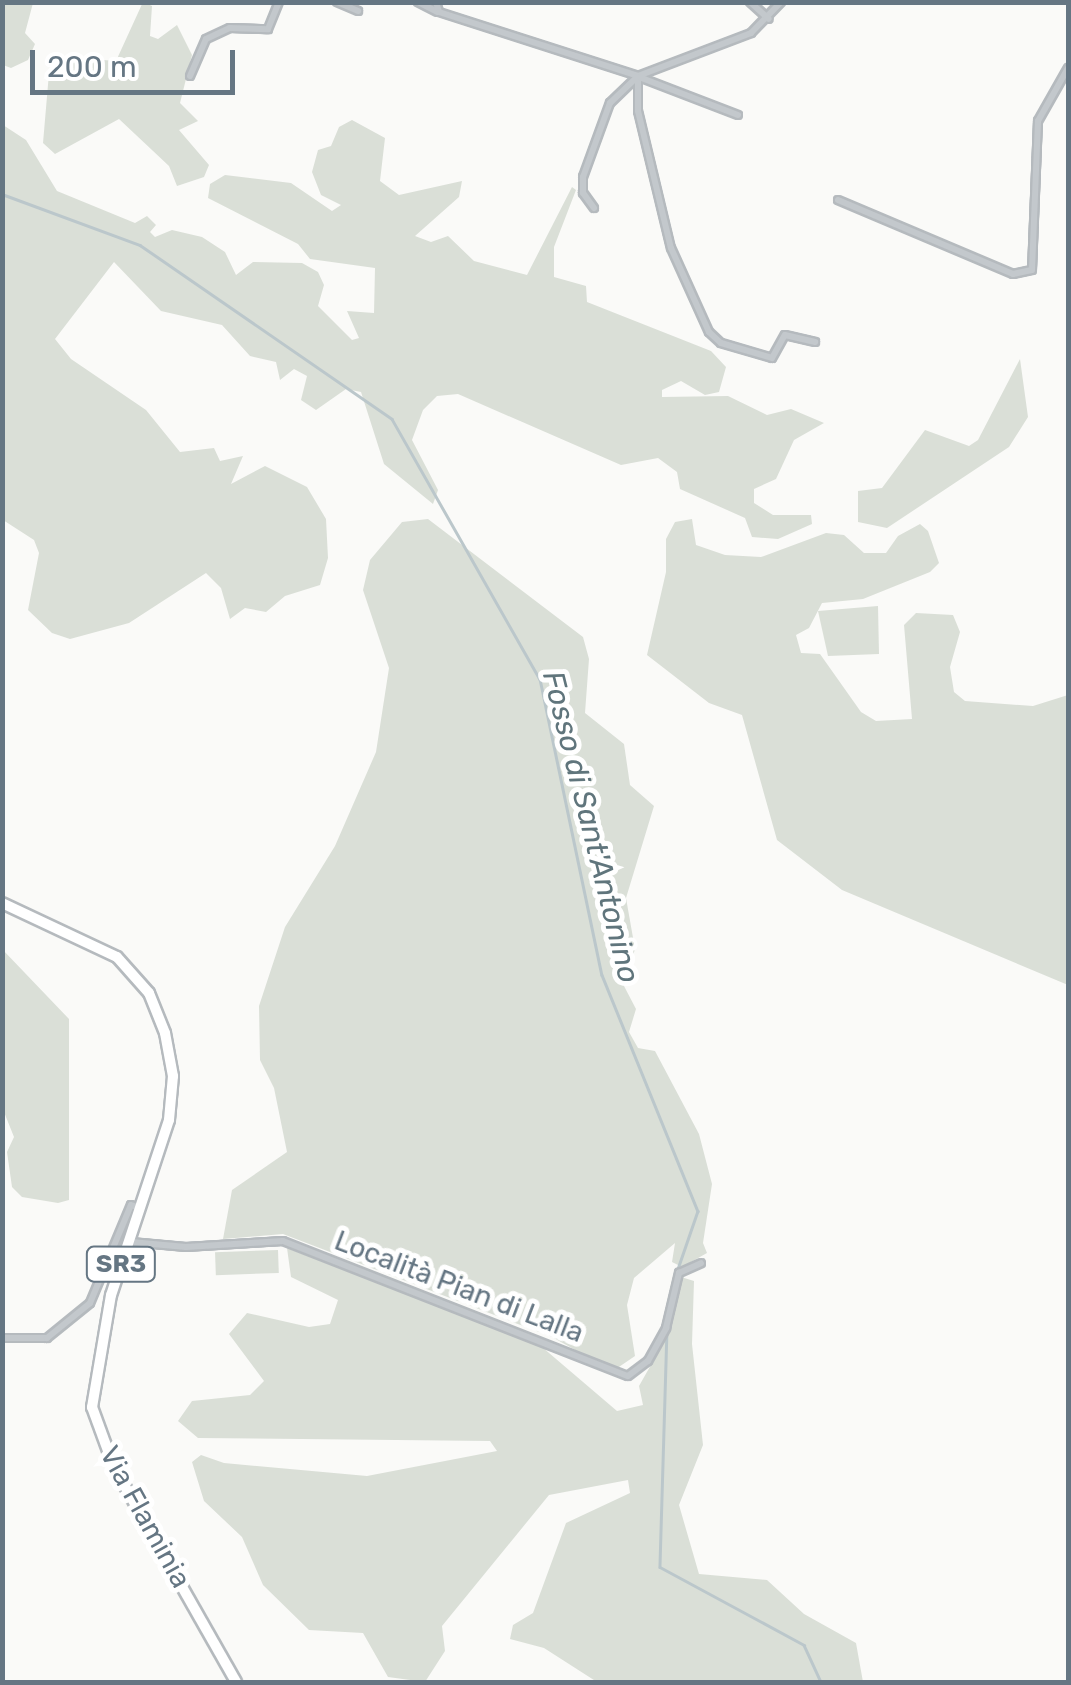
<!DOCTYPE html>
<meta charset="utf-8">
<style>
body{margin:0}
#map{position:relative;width:1071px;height:1685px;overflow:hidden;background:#fafaf8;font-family:Rubik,sans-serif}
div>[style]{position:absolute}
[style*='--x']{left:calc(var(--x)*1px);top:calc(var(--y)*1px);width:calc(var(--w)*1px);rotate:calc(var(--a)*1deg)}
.green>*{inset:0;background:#dadfd7;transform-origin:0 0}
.stream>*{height:2.5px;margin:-1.25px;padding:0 1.25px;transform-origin:1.25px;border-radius:1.25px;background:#bbc7cb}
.roads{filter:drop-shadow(2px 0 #b5babe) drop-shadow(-2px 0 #b5babe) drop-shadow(0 2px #b5babe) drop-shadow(0 -2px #b5babe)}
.minor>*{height:6px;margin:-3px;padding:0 3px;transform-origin:3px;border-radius:3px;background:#c3c8cc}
.primary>*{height:10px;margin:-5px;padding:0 5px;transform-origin:5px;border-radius:5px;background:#fff}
span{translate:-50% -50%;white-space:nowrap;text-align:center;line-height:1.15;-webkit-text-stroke:10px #fff;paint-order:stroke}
.shield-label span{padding:2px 8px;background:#fff;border:2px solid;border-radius:8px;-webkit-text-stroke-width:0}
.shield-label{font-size:25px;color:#657683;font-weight:700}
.street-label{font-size:28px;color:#657683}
.water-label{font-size:30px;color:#60757c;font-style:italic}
.frame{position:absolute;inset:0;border:5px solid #657683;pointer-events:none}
.scale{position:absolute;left:30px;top:50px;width:205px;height:45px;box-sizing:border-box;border:5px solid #657683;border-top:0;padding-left:12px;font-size:30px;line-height:35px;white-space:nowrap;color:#657683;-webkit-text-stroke:8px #fff;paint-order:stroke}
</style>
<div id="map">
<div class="green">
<i style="clip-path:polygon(3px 2px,33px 3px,25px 33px,35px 44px,28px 60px,11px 68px,3px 65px)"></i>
<i style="clip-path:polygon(143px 2px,152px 6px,150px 36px,158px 39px,177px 25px,192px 55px,180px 103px,198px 121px,179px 130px,209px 165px,204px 177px,177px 186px,169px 166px,119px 119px,55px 154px,43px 143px,49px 73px,65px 57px,116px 61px)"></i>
<i style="clip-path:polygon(352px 120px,385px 138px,380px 181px,399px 195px,462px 181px,459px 197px,415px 236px,431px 242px,448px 236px,474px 261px,527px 275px,572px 187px,576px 190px,554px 247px,554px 277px,586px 286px,587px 302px,711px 351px,726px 367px,719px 392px,705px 395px,681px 381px,662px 390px,662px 397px,728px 396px,767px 415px,791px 409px,824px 423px,794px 440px,776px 479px,754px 489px,754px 503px,773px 515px,811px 515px,812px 524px,778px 539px,752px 537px,745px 518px,680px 489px,677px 472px,658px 458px,621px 465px,458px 394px,437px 396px,423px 410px,412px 440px,438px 490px,433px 504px,384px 464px,361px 392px,346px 389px,316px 410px,301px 400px,307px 376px,294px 369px,280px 380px,276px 362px,250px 356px,222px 325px,161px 311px,114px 262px,55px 339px,71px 359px,146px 410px,180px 452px,214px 448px,220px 461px,243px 456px,231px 484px,265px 466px,307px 487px,326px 519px,328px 558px,320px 585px,285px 596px,266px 612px,245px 608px,230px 619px,221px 588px,206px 573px,129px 623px,70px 639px,52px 633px,28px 610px,39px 553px,34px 540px,3px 520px,3px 125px,26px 140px,57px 191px,135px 223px,147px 216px,156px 225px,150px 232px,155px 237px,172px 230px,202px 237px,225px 252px,236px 275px,253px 262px,302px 263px,318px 272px,324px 285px,318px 306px,352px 340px,359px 338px,347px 311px,374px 313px,375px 268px,310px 259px,298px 244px,208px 198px,210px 184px,225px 175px,291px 183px,332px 211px,341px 205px,321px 195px,312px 172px,318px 150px,331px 146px,339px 127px)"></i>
<i style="clip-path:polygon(1020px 359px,1028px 417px,1009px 447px,887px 528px,858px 522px,858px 491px,882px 488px,925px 430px,969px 446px,978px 440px)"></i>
<i style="clip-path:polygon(428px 519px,583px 637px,589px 659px,585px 713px,624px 744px,630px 785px,654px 806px,626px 898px,635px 949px,624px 986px,636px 1009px,629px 1032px,638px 1048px,655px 1051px,699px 1134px,712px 1184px,703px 1243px,707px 1253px,682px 1267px,672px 1262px,675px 1243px,634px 1278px,627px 1305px,635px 1356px,613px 1371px,552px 1337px,283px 1234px,223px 1239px,232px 1190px,287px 1152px,274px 1088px,260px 1060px,259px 1006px,285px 927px,335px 846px,376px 752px,389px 668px,363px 590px,370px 560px,402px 522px)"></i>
<i style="clip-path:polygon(692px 519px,696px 545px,725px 555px,761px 557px,826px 533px,844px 535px,864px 553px,886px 553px,898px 536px,920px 524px,928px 531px,939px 563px,930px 572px,863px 599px,822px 603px,809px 628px,796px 635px,801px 653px,820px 654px,861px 712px,876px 721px,912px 719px,904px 625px,916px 613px,953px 615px,960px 632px,950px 667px,954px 692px,965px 701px,1033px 706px,1068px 695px,1068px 985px,842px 890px,777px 840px,742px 715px,709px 703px,647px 655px,666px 572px,666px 539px,675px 522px)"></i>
<i style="clip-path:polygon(878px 606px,879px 654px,828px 656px,818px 611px)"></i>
<i style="clip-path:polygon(2px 949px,69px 1019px,69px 1200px,58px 1203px,22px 1197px,12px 1187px,7px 1152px,14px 1137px,2px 1107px)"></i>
<i style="clip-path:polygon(287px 1248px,542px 1347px,617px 1411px,643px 1405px,639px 1386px,668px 1335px,673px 1289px,681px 1277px,694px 1281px,692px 1344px,703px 1445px,679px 1505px,699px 1574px,767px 1580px,804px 1614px,856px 1643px,863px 1682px,597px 1682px,544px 1648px,510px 1639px,513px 1625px,533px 1613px,566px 1523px,630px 1493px,628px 1480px,549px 1495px,442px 1626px,445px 1651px,425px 1682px,388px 1677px,363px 1633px,309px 1630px,263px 1585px,242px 1537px,204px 1501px,192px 1462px,201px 1455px,224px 1463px,367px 1476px,497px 1451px,490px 1441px,198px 1438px,178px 1421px,192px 1401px,250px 1395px,264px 1381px,229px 1334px,247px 1313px,309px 1327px,330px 1324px,338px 1300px,291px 1277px)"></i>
<i style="left:278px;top:1250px;width:23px;height:63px;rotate:88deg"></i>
</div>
<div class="stream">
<i style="--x:2;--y:194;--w:147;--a:20.3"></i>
<i style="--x:140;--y:245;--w:306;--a:34.6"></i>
<i style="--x:392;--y:419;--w:299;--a:60.4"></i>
<i style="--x:540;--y:679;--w:302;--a:78.2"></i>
<i style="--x:602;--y:975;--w:255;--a:67.9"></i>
<i style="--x:698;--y:1211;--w:65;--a:109"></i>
<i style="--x:668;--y:1306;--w:27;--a:-77"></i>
<i style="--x:667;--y:1329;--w:238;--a:91.7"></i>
<i style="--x:660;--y:1567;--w:164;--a:28.4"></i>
<i style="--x:804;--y:1645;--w:41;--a:65.3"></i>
</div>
<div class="roads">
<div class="minor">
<i style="--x:337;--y:2;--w:23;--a:23"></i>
<i style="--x:418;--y:2;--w:22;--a:27"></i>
<i style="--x:436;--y:2;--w:10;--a:73"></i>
<i style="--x:439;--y:12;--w:209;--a:17.8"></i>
<i style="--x:638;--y:76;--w:121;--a:-20.8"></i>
<i style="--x:751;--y:33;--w:43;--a:-45.9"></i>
<i style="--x:750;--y:2;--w:25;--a:42"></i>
<i style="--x:190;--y:76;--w:40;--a:-66.6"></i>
<i style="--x:206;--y:39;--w:26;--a:-25"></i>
<i style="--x:230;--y:28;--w:38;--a:2"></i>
<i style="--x:268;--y:29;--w:29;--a:-68"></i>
<i style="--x:638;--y:76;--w:35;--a:90"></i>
<i style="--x:638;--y:111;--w:141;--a:76.5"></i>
<i style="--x:671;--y:248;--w:92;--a:65.7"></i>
<i style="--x:709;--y:332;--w:16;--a:43"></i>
<i style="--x:721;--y:343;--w:53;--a:16.4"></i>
<i style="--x:772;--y:358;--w:26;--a:-61"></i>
<i style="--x:785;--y:335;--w:31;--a:13"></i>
<i style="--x:639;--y:77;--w:106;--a:21"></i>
<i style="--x:838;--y:200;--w:190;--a:22.9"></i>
<i style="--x:1013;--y:274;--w:19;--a:-12"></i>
<i style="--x:1032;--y:270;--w:149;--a:-87.7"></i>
<i style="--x:1038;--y:121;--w:61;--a:-60.5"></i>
<i style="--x:594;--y:208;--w:19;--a:-126"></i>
<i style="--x:583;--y:193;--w:16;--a:-90"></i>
<i style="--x:583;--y:177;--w:79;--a:-70"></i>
<i style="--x:610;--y:103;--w:37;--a:-44"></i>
<i style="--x:131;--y:1242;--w:55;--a:5.2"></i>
<i style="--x:186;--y:1247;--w:97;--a:-3.5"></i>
<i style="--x:283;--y:1241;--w:370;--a:21.4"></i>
<i style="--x:628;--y:1376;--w:25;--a:-37"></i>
<i style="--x:648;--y:1361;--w:38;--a:-61"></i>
<i style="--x:666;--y:1328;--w:57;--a:-76.7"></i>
<i style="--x:679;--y:1273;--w:24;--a:-24"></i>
<i style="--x:2;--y:1338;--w:45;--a:0"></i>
<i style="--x:47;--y:1338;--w:55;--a:-39.1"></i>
<i style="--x:90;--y:1303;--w:106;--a:-67.3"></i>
<i style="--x:131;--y:1205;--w:9;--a:18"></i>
</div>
<div class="primary">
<i style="--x:2;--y:903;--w:127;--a:25.2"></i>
<i style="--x:117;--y:957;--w:48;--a:48.4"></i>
<i style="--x:149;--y:993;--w:43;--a:68.2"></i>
<i style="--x:165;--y:1033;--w:44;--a:79.5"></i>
<i style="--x:173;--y:1076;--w:44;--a:95.2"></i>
<i style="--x:169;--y:1120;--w:184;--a:108.3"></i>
<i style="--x:111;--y:1295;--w:114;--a:99.6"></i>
<i style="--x:92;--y:1407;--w:64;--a:69.9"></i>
<i style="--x:114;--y:1467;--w:247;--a:60.4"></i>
</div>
</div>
<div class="shield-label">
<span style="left:121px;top:1264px">SR3</span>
</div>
<div class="street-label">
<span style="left:459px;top:1287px;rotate:21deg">Località Pian di Lalla</span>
<span style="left:145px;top:1517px;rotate:61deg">Via Flaminia</span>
</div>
<div class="water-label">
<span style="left:591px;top:827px;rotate:76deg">Fosso di Sant'Antonino</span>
</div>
<div class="frame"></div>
<div class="scale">200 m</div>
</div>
